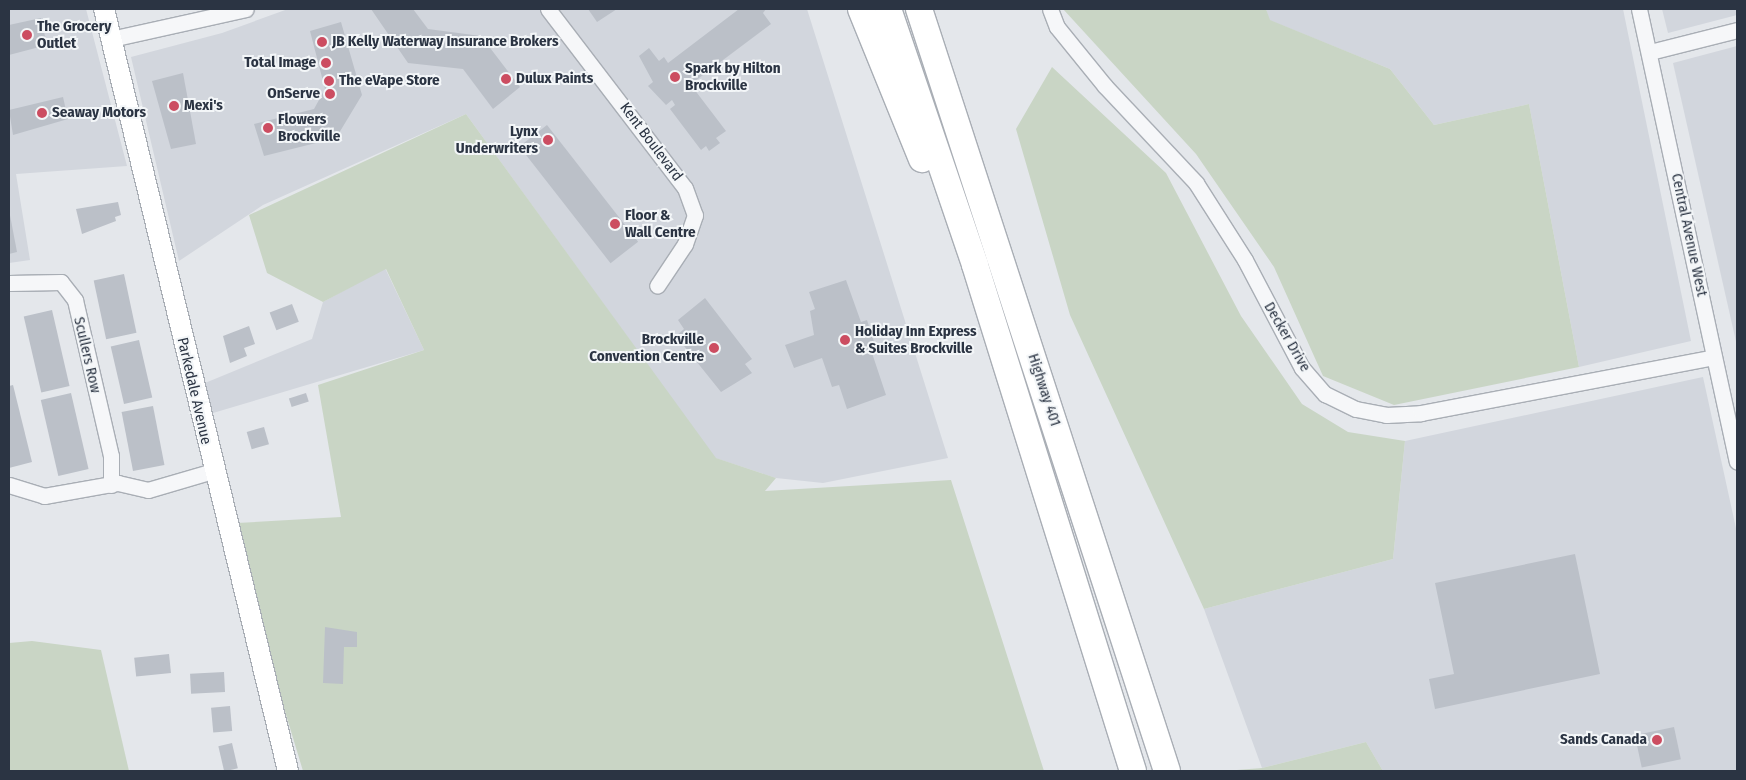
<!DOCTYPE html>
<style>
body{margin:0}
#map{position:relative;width:1746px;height:780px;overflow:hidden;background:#e4e7eb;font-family:"Fira Sans Condensed",sans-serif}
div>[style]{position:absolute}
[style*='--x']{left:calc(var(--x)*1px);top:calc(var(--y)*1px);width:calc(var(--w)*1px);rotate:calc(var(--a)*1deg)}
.built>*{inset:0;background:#d2d6dd}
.green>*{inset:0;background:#c9d5c5}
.building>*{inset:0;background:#bbc0c8;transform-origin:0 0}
.roads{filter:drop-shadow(1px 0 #a9aeb5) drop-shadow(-1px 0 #a9aeb5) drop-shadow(0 1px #a9aeb5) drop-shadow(0 -1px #a9aeb5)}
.street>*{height:15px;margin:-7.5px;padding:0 7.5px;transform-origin:7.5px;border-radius:7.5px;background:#f6f7f9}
.secondary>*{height:20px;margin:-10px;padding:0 10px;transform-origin:10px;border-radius:10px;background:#fff}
.highway>*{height:26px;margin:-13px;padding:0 13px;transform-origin:13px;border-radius:13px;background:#fff}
.dots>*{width:14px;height:14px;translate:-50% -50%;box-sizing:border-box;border:2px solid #f3f6f8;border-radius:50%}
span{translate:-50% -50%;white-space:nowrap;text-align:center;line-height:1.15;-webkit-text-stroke:4px #f3f6f8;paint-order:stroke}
.poi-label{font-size:15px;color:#2b3443;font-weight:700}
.left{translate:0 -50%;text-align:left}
.right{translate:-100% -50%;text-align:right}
.street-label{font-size:15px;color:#2b3443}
.frame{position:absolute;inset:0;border:10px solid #2b3443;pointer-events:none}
</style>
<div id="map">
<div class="built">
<i style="clip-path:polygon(9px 9px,86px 9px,127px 166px,16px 174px,30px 260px,9px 263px)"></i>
<i style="clip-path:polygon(288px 9px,807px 9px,948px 458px,823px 483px,776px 478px,715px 458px,466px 114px,263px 205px,179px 261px,131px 57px,222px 33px)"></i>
<i style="clip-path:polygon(1266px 9px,1623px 9px,1691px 341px,1579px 367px,1529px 104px,1434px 125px,1390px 69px,1269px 20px)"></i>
<i style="clip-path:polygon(1662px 9px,1737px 9px,1737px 15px,1668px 33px)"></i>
<i style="clip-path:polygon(1737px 46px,1737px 346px,1673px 63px)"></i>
<i style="clip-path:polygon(385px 268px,424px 350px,213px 413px,205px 383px,312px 339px,323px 302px)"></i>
<i style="clip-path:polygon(1703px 377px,1737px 533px,1737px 771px,1383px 771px,1366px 742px,1262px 768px,1204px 609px,1393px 559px,1405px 441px)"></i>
</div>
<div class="green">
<i style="clip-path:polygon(1063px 9px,1266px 9px,1270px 20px,1390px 69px,1434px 125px,1529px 104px,1579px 367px,1394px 405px,1323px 376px,1274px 267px,1196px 154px)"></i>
<i style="clip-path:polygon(1052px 67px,1166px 173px,1241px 316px,1302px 404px,1348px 432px,1405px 441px,1393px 559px,1204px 609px,1070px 315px,1016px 129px)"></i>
<i style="clip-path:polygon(466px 114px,716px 458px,776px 478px,765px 491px,951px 480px,1044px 771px,303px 771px,249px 592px,237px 523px,341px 517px,318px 385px,424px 350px,386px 269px,323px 302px,267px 273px,249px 215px)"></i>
<i style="clip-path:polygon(32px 641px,101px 650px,129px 771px,9px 771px,9px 643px)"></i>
<i style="clip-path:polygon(1366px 742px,1383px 771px,1224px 771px,1262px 768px)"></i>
</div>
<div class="building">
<i style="clip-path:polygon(371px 9px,413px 9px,428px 29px,481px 36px,520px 87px,493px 109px,463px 69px,408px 63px)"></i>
<i style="clip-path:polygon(588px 9px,617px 9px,597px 22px)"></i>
<i style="clip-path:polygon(739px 9px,766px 9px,763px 13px,771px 24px,687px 87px,691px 92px,694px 89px,726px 131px,716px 138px,720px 143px,709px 151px,706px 146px,701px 150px,670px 109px,675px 105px,672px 100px,666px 105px,648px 86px,653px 82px,639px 56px,649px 48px,659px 61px,664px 57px,668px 63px)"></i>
<i style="clip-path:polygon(41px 18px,47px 45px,9px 55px,9px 25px)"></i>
<i style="clip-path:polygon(341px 22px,362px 95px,336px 138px,264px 156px,254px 124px,314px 109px,325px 89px,310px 31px)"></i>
<i style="clip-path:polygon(183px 73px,196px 144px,171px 149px,152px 81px)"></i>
<i style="clip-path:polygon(63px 97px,68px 119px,13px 135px,9px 110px)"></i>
<i style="left:547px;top:125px;width:148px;height:35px;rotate:52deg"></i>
<i style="clip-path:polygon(118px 202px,121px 215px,115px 217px,116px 221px,82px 234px,76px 209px)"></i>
<i style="clip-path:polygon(9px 210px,17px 252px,9px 254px)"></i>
<i style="left:124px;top:274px;width:60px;height:31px;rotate:78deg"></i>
<i style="clip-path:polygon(846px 280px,861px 322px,867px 320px,875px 345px,870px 347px,886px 395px,847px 409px,839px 385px,832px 387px,822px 358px,794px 368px,785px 345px,814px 335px,810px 311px,815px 309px,809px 292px)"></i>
<i style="clip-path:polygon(705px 298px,752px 359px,745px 364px,752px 373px,721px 392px,676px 336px,684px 329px,678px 320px)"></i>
<i style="left:292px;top:304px;width:19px;height:24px;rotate:69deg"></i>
<i style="left:52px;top:310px;width:78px;height:29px;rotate:77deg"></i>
<i style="clip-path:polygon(249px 326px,255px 344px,244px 348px,247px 356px,230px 363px,223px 336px)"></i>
<i style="left:139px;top:340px;width:59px;height:29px;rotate:77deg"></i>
<i style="clip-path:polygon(13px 385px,32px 462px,9px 468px,9px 386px)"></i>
<i style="left:71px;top:393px;width:78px;height:31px;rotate:77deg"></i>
<i style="left:306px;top:393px;width:9px;height:18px;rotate:72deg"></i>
<i style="left:153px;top:406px;width:60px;height:32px;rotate:79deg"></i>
<i style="left:264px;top:427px;width:18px;height:18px;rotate:74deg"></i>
<i style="clip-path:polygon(1575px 554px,1600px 674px,1435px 709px,1429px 679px,1454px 674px,1435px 583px)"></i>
<i style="clip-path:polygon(325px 627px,357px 632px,357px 647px,344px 647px,343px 684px,323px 683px)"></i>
<i style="left:169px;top:654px;width:19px;height:35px;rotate:84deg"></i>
<i style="left:224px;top:672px;width:20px;height:34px;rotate:87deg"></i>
<i style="left:230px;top:706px;width:25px;height:19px;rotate:85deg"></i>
<i style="left:1674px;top:727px;width:33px;height:40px;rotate:78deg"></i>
<i style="left:232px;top:743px;width:26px;height:14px;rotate:77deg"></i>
</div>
<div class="roads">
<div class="street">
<i style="--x:548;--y:9;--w:225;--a:52.6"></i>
<i style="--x:685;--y:188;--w:29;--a:70"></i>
<i style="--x:695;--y:215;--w:31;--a:109"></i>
<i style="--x:685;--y:244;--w:50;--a:123.7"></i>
<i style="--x:1050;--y:9;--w:19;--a:69"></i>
<i style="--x:1057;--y:27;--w:76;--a:50.9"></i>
<i style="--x:1105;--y:86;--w:133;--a:46.8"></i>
<i style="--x:1196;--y:183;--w:91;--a:57.5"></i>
<i style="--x:1245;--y:260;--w:122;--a:62.2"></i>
<i style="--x:1302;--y:368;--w:35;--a:49"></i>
<i style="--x:1325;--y:394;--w:34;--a:26"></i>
<i style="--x:1356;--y:409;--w:31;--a:11"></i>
<i style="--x:1386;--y:415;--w:35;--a:-3"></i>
<i style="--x:1421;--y:413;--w:298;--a:-10.8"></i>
<i style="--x:1639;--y:9;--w:463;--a:77.8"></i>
<i style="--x:111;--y:39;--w:138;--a:-12.5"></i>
<i style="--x:1650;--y:52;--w:90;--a:-14.2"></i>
<i style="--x:9;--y:283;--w:52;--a:-1.1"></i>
<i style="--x:61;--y:282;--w:23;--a:52"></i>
<i style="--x:75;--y:300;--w:160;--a:77"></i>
<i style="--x:111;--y:456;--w:29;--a:90"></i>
<i style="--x:9;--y:485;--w:37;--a:17"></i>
<i style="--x:44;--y:496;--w:75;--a:-10"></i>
<i style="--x:118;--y:483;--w:31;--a:13"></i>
<i style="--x:148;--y:490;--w:68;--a:-16.3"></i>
</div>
<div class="secondary">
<i style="--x:104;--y:9;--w:784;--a:76.42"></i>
</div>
<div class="highway">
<i style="--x:861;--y:9;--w:162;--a:67.9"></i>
<i style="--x:888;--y:9;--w:270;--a:71.2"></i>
<i style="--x:975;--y:265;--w:530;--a:72.66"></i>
<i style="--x:919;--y:9;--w:801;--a:71.97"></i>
</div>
</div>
<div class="dots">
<i style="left:27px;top:35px;background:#cc4d61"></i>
<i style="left:322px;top:42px;background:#cc4d61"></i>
<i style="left:326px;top:63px;background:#cc4d61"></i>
<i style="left:675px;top:77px;background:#cc4d61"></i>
<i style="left:506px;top:79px;background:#cc4d61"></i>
<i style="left:329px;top:81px;background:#cc4d61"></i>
<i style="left:330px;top:94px;background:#cc4d61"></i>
<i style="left:174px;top:106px;background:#cc4d61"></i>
<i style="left:42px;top:113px;background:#cc4d61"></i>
<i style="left:268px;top:128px;background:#cc4d61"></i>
<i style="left:548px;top:140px;background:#cc4d61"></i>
<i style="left:615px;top:224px;background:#cc4d61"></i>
<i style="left:845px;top:340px;background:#cc4d61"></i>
<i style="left:714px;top:348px;background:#cc4d61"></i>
<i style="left:1657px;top:740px;background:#cc4d61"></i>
</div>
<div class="poi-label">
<span class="left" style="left:37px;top:35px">The Grocery<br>Outlet</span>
<span class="left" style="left:332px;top:42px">JB Kelly Waterway Insurance Brokers</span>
<span class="right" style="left:316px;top:63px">Total Image</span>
<span class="left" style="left:685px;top:77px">Spark by Hilton<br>Brockville</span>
<span class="left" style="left:516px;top:79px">Dulux Paints</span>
<span class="left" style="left:339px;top:81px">The eVape Store</span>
<span class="right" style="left:320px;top:94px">OnServe</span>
<span class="left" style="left:184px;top:106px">Mexi's</span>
<span class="left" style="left:52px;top:113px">Seaway Motors</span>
<span class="left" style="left:278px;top:128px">Flowers<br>Brockville</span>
<span class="right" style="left:538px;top:140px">Lynx<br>Underwriters</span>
<span class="left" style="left:625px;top:224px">Floor &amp;<br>Wall Centre</span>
<span class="left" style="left:855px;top:340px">Holiday Inn Express<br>&amp; Suites Brockville</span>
<span class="right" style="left:704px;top:348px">Brockville<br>Convention Centre</span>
<span class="right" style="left:1647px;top:740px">Sands Canada</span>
</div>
<div class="street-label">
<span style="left:651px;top:142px;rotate:53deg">Kent Boulevard</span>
<span style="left:1689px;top:235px;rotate:78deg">Central Avenue West</span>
<span style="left:1287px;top:337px;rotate:60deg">Decker Drive</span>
<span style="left:87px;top:355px;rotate:77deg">Scullers Row</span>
<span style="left:1044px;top:390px;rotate:72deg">Highway 401</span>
<span style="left:194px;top:391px;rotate:77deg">Parkedale Avenue</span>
</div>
<div class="frame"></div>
</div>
